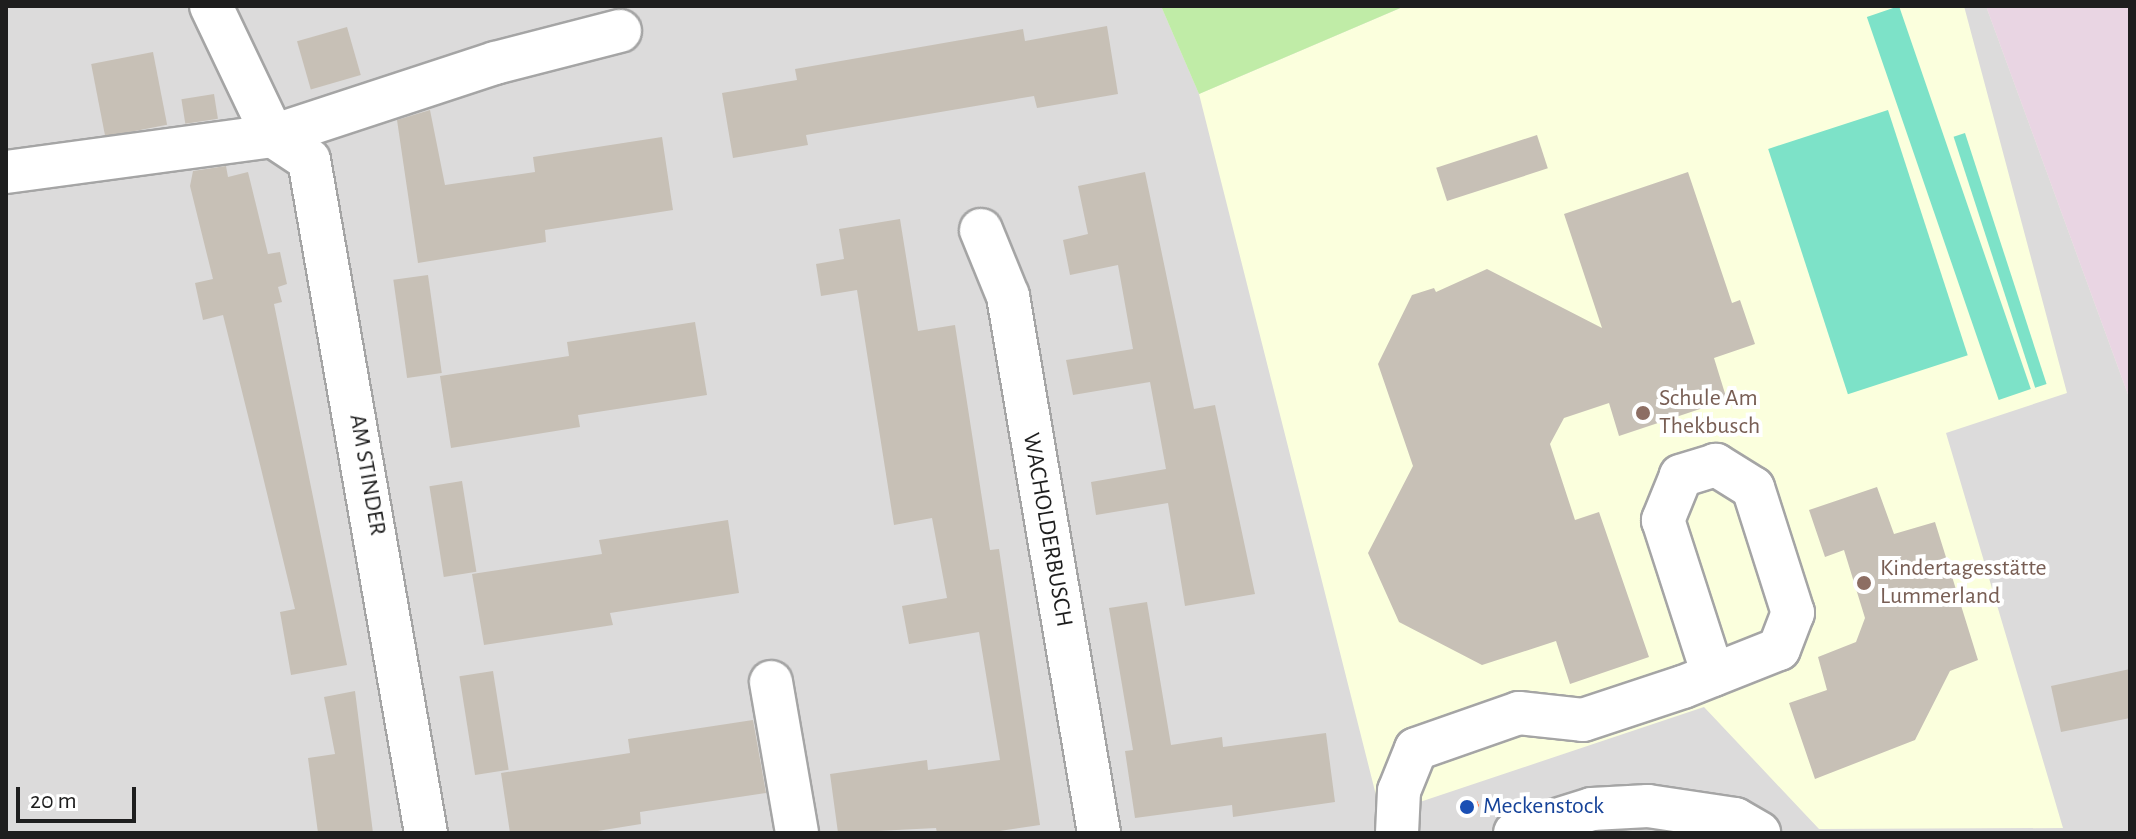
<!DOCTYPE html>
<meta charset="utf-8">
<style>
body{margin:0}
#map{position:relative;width:2136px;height:839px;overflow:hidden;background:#efede3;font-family:"Alegreya Sans",sans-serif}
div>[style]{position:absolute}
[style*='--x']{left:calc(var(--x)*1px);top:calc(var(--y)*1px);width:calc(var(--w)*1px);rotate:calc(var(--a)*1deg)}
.residential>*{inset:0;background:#dcdbdb}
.industrial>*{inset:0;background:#e9d5e3}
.education>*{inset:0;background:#fbffdd}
.grass>*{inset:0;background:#c0eca7}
.pitch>*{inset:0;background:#7de2c8;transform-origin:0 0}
.building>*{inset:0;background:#c7c0b6;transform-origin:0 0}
.path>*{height:5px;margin-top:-2.5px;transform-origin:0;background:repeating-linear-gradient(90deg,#ff8865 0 4px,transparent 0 8px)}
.roads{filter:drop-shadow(2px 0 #a5a5a5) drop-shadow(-2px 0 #a5a5a5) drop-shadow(0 2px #a5a5a5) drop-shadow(0 -2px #a5a5a5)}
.minor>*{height:42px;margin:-21px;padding:0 21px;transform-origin:21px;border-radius:21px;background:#fff}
.dots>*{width:22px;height:22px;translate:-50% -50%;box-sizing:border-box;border:4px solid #fff;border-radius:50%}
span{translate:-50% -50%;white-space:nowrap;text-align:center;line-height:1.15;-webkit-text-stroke:8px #fff;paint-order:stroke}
.education-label{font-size:24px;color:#785e54}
.left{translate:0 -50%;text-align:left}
.street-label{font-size:24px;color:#1e1e1e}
.transit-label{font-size:24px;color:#164399}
.frame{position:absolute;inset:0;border:8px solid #1e1e1e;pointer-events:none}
.scale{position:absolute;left:16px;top:787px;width:120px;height:36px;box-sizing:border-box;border:4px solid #1e1e1e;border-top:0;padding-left:10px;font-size:24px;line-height:28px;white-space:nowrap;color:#1e1e1e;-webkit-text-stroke:6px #fff;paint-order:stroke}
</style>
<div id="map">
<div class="residential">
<i style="clip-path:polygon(6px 6px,1161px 6px,1199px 94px,1405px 6px,1986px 6px,2130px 400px,2130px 833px,6px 833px)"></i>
</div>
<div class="industrial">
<i style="clip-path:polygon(1986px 6px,2130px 6px,2130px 400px,2107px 337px)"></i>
</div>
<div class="education">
<i style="clip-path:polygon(1405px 6px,1964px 6px,2067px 393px,1946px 433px,2063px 828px,1819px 829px,1704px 707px,1381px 815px,1199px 94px)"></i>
</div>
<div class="grass">
<i style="clip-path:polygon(1161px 6px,1405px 6px,1199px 94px)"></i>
</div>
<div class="pitch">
<i style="left:1899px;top:6px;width:405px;height:34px;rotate:71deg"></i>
<i style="left:1888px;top:110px;width:258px;height:126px;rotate:72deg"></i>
<i style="left:1965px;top:133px;width:264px;height:12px;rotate:72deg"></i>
</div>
<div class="building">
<i style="clip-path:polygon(1107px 26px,1118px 94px,1037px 108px,1034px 96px,806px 135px,808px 145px,733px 158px,722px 93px,797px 80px,795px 69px,1023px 29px,1025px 41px)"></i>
<i style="left:347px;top:27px;width:50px;height:52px;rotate:74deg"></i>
<i style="left:153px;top:52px;width:74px;height:63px;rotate:79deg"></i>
<i style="left:214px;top:94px;width:25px;height:33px;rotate:81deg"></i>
<i style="clip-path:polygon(430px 110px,445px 185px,535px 172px,533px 157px,662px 137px,673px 210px,545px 230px,546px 242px,418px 263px,397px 120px)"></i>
<i style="left:1537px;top:135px;width:35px;height:106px;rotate:72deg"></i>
<i style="clip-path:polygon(226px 166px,228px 177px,248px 172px,268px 254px,280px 252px,287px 284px,278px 287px,282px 302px,274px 304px,347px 665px,291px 675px,280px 612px,295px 609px,256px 448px,223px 315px,203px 320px,195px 283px,213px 279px,190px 186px,193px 171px)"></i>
<i style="clip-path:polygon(1145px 172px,1194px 409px,1215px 405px,1255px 594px,1185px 606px,1168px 503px,1096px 515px,1091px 482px,1166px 469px,1150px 382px,1073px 395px,1066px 360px,1133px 349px,1118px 265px,1070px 275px,1063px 240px,1088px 234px,1078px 186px)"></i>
<i style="clip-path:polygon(1688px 172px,1732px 303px,1740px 300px,1755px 344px,1714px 358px,1727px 400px,1619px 436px,1609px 403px,1564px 418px,1550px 444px,1575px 520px,1599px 512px,1649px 657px,1570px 684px,1556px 641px,1482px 665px,1399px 622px,1368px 553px,1413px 466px,1378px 364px,1412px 295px,1434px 288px,1436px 292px,1487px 269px,1602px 328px,1564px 214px)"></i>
<i style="clip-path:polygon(900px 219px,918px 331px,955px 325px,990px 550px,999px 549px,1040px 825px,986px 833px,937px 833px,936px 828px,838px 833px,830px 774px,927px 760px,928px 770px,1000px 760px,979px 632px,909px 644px,902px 606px,947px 598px,932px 518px,894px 525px,857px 290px,821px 296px,816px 264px,844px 259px,839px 229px)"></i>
<i style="left:428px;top:275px;width:99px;height:35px;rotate:82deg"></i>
<i style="clip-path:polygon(695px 322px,707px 395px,578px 415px,580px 427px,451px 448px,440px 376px,569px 356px,567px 342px)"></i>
<i style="left:462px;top:481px;width:92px;height:33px;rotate:81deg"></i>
<i style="clip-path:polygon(1877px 487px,1894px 534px,1935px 522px,1978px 660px,1950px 671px,1915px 740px,1815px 779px,1789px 703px,1827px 690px,1818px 657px,1856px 642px,1865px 618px,1844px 550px,1825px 557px,1809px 510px)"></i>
<i style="clip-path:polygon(728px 520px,739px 593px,610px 613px,613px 625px,484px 645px,472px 574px,602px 554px,599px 540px)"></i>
<i style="clip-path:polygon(1147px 602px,1171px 745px,1222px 737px,1223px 747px,1326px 733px,1335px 802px,1233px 817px,1232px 805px,1135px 818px,1125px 751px,1133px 750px,1109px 608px)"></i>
<i style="clip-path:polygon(2130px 669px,2130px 718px,2061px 732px,2051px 686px)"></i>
<i style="left:493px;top:671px;width:100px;height:34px;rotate:81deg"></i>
<i style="clip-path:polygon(355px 691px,373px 833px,318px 833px,308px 758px,335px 754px,324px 697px)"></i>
<i style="clip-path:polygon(753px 720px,766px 793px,640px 812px,641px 824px,585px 833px,510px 833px,501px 773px,630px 753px,628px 739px)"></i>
</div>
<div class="path">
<i style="--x:1467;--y:807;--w:25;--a:-18"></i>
</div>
<div class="roads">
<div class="minor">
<i style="--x:211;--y:6;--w:144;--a:64.5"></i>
<i style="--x:273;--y:136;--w:43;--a:33.7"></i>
<i style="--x:309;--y:160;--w:683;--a:80.14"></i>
<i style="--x:6;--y:172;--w:269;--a:-7.7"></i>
<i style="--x:273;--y:136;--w:234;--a:-18.2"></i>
<i style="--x:495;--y:63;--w:129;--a:-14.4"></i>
<i style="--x:981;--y:230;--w:71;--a:67.8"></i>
<i style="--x:1008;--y:296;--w:545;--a:80.38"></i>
<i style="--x:771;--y:682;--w:153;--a:80.2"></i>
<i style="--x:1397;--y:833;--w:42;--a:-87.3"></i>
<i style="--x:1399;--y:791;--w:45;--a:-68"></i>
<i style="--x:1416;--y:749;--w:109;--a:-19.3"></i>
<i style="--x:1519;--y:713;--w:64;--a:6.2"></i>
<i style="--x:1583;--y:720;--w:105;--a:-18.3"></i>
<i style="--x:1683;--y:687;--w:103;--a:-21.6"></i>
<i style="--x:1779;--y:649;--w:39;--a:-69"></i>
<i style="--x:1793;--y:613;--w:131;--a:-107.7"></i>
<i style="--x:1753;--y:488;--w:44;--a:-148.1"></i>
<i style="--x:1716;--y:465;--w:37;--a:163"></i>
<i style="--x:1681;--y:476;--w:48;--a:112.2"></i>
<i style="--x:1663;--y:520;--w:163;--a:72.1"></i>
<i style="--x:1515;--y:833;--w:81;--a:-17.3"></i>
<i style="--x:1592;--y:809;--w:56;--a:-3.1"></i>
<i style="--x:1648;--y:806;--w:88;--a:8.5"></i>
<i style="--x:1735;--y:819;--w:28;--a:30"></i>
</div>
</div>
<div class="dots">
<i style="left:1643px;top:413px;background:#8d6e63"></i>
<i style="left:1864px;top:583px;background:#8d6e63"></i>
<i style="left:1467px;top:807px;background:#1a4fb4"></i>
</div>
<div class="education-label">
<span class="left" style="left:1659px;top:413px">Schule Am<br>Thekbusch</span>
<span class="left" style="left:1880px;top:583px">Kindertagesstätte<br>Lummerland</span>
</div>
<div class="street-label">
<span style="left:367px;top:475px;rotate:80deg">AM STINDER</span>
<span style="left:1047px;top:530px;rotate:80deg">WACHOLDERBUSCH</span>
</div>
<div class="transit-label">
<span class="left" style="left:1483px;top:807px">Meckenstock</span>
</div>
<div class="frame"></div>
<div class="scale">20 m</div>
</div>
